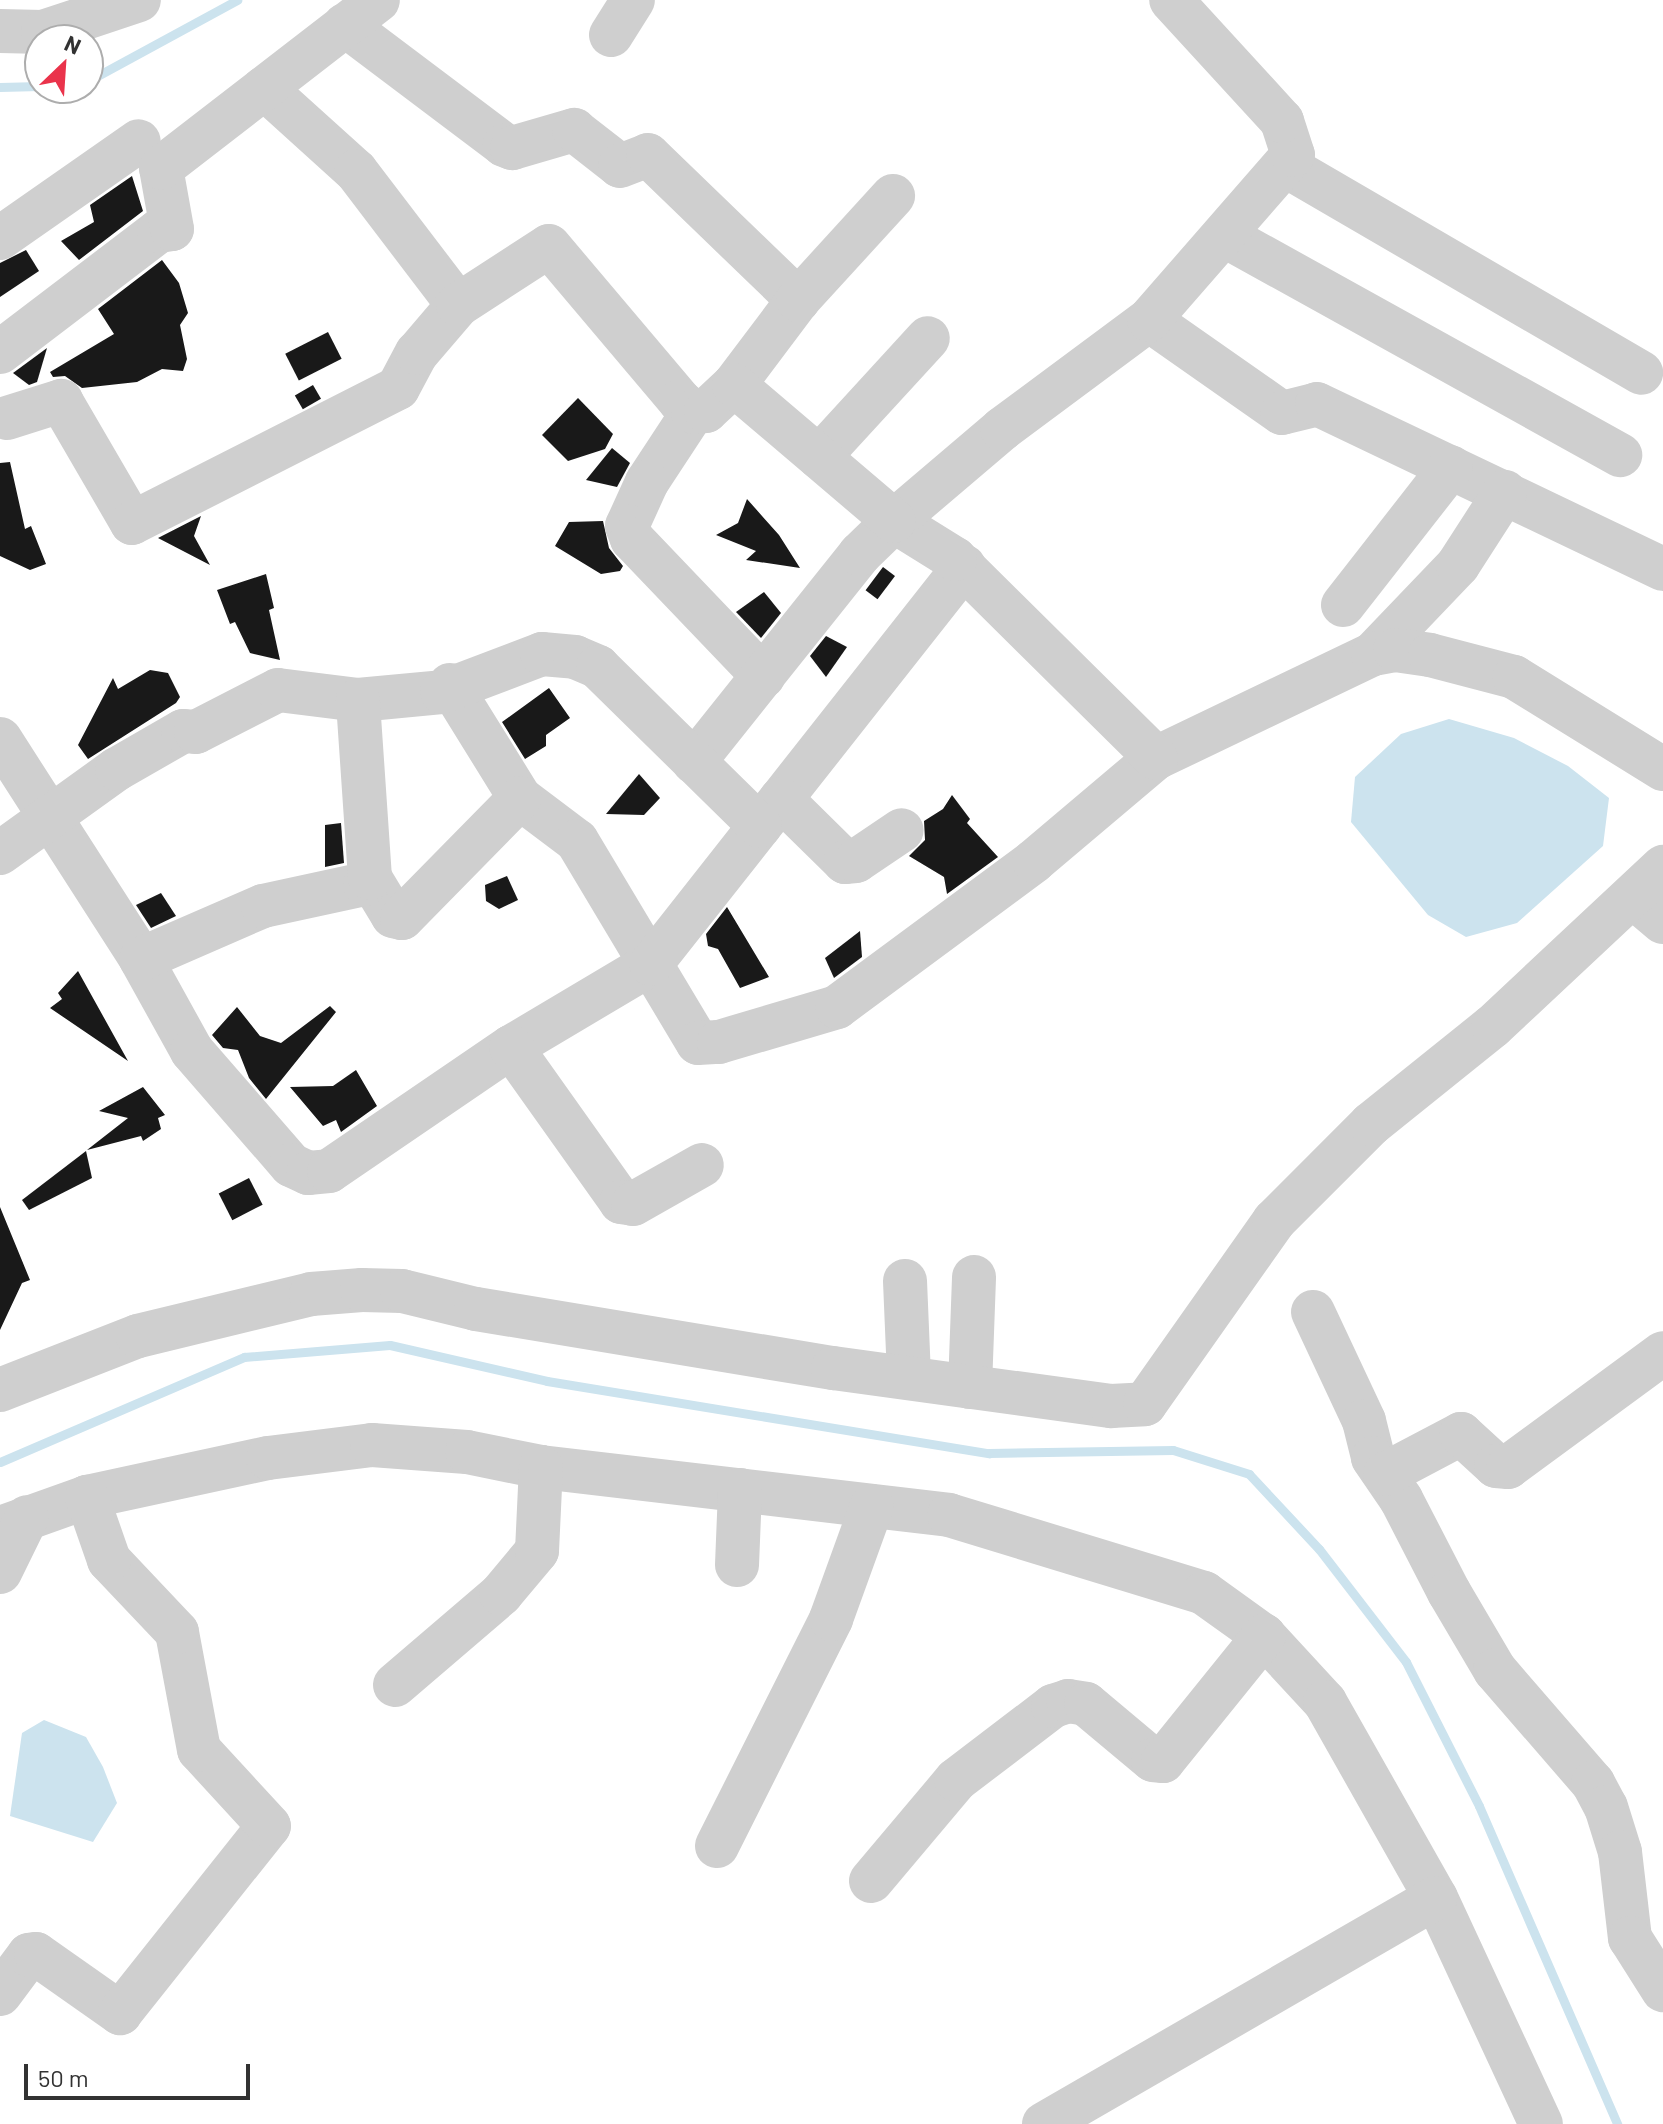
<!DOCTYPE html>
<style>
body{margin:0}
#map{position:relative;width:1663px;height:2124px;overflow:hidden;background:#fff;font-family:Barlow,sans-serif}
div>[style]{position:absolute}
[style*='--x']{left:calc(var(--x)*1px);top:calc(var(--y)*1px);width:calc(var(--w)*1px);rotate:calc(var(--a)*1deg)}
.water>*{inset:0;background:#cce3ee}
.stream>*{height:9px;margin:-4.5px;padding:0 4.5px;transform-origin:4.5px;border-radius:4.5px;background:#cce3ee}
.building>*{inset:0;background:#191919;transform-origin:0 0}
.minor>*{height:44px;margin:-22px;padding:0 22px;transform-origin:22px;border-radius:22px;background:#cfcfcf}
span{translate:-50% -50%;white-space:nowrap;text-align:center;line-height:1.15;-webkit-text-stroke:8px #fff;paint-order:stroke}
.north{position:absolute;left:24px;top:24px;width:80px;height:80px;box-sizing:border-box;background:#fff;border:2px solid #adadad;border-radius:50%;rotate:25deg;font-size:22px;font-weight:700;line-height:32px;text-align:center;color:#323232}
.north::after{content:'';display:block;margin:auto;width:28px;height:36px;background:#ea334b;clip-path:polygon(50% 0,100% 100%,50% 72%,0 100%)}
.scale{position:absolute;left:24px;top:2064px;width:226px;height:36px;box-sizing:border-box;border:4px solid #323232;border-top:0;padding-left:10px;font-size:24px;line-height:28px;white-space:nowrap;color:#323232;-webkit-text-stroke:6px #fff;paint-order:stroke}
</style>
<div id="map">
<div class="water">
<i style="clip-path:polygon(1449px 719px,1514px 738px,1568px 766px,1609px 798px,1603px 846px,1517px 923px,1466px 937px,1428px 915px,1351px 822px,1355px 777px,1401px 734px)"></i>
<i style="clip-path:polygon(44px 1720px,86px 1737px,103px 1767px,117px 1803px,93px 1842px,10px 1816px,22px 1733px)"></i>
</div>
<div class="stream">
<i style="--x:88;--y:81;--w:170;--a:-28.5"></i>
<i style="--x:0;--y:87;--w:40;--a:-1.4"></i>
<i style="--x:0;--y:1462;--w:266;--a:-23.3"></i>
<i style="--x:244;--y:1357;--w:146;--a:-4.7"></i>
<i style="--x:390;--y:1345;--w:161;--a:12.9"></i>
<i style="--x:547;--y:1381;--w:448;--a:9.3"></i>
<i style="--x:989;--y:1453;--w:184;--a:-0.9"></i>
<i style="--x:1173;--y:1450;--w:80;--a:17.5"></i>
<i style="--x:1249;--y:1474;--w:103;--a:47"></i>
<i style="--x:1319;--y:1549;--w:143;--a:52.4"></i>
<i style="--x:1406;--y:1662;--w:161;--a:63.1"></i>
<i style="--x:1479;--y:1806;--w:347;--a:66.5"></i>
</div>
<div class="building">
<i style="clip-path:polygon(132px 176px,143px 211px,79px 260px,61px 241px,94px 222px,90px 205px)"></i>
<i style="clip-path:polygon(26px 250px,39px 271px,0 297px,0 263px)"></i>
<i style="clip-path:polygon(162px 260px,179px 283px,188px 313px,180px 325px,187px 359px,183px 371px,162px 369px,137px 382px,82px 388px,65px 376px,53px 377px,50px 372px,114px 334px,98px 309px)"></i>
<i style="left:328px;top:332px;width:30px;height:48px;rotate:63deg"></i>
<i style="clip-path:polygon(47px 348px,37px 382px,29px 385px,13px 373px)"></i>
<i style="left:313px;top:385px;width:16px;height:21px;rotate:60deg"></i>
<i style="clip-path:polygon(578px 398px,613px 434px,605px 449px,568px 461px,542px 435px)"></i>
<i style="clip-path:polygon(612px 448px,630px 463px,617px 487px,586px 480px)"></i>
<i style="clip-path:polygon(10px 462px,25px 529px,31px 526px,46px 564px,30px 570px,0 556px,0 463px)"></i>
<i style="clip-path:polygon(747px 499px,779px 535px,800px 568px,746px 560px,756px 551px,716px 535px,738px 523px)"></i>
<i style="clip-path:polygon(201px 516px,194px 536px,210px 565px,158px 538px)"></i>
<i style="clip-path:polygon(603px 521px,609px 548px,623px 566px,620px 571px,601px 574px,555px 546px,569px 522px)"></i>
<i style="left:883px;top:567px;width:15px;height:29px;rotate:37deg"></i>
<i style="clip-path:polygon(266px 574px,274px 608px,269px 610px,280px 660px,250px 653px,235px 622px,230px 624px,217px 590px)"></i>
<i style="clip-path:polygon(764px 592px,781px 613px,761px 638px,736px 612px)"></i>
<i style="clip-path:polygon(826px 636px,847px 647px,826px 677px,810px 656px)"></i>
<i style="clip-path:polygon(150px 670px,168px 673px,180px 697px,176px 703px,88px 759px,78px 745px,113px 678px,118px 689px)"></i>
<i style="clip-path:polygon(549px 688px,570px 718px,546px 735px,546px 746px,525px 759px,502px 722px)"></i>
<i style="clip-path:polygon(639px 774px,660px 798px,644px 815px,606px 814px)"></i>
<i style="clip-path:polygon(952px 795px,970px 819px,967px 823px,998px 857px,947px 894px,944px 877px,909px 856px,925px 840px,924px 821px,943px 809px)"></i>
<i style="clip-path:polygon(341px 823px,344px 863px,325px 867px,325px 825px)"></i>
<i style="clip-path:polygon(507px 876px,518px 900px,499px 909px,486px 901px,485px 885px)"></i>
<i style="clip-path:polygon(161px 893px,176px 916px,151px 928px,136px 905px)"></i>
<i style="clip-path:polygon(727px 907px,769px 977px,740px 988px,718px 949px,708px 946px,706px 934px)"></i>
<i style="clip-path:polygon(860px 931px,862px 957px,834px 978px,825px 958px)"></i>
<i style="clip-path:polygon(78px 971px,128px 1061px,50px 1008px,62px 999px,58px 993px)"></i>
<i style="clip-path:polygon(330px 1006px,336px 1012px,266px 1099px,249px 1078px,238px 1050px,223px 1048px,212px 1035px,237px 1007px,260px 1036px,281px 1043px)"></i>
<i style="clip-path:polygon(356px 1070px,377px 1106px,341px 1132px,336px 1120px,323px 1126px,290px 1087px,333px 1086px)"></i>
<i style="clip-path:polygon(143px 1087px,165px 1115px,158px 1118px,161px 1129px,143px 1141px,141px 1136px,87px 1150px,128px 1118px,99px 1111px)"></i>
<i style="clip-path:polygon(86px 1151px,92px 1178px,29px 1210px,22px 1200px)"></i>
<i style="left:249px;top:1178px;width:30px;height:34px;rotate:63deg"></i>
<i style="clip-path:polygon(0 1207px,30px 1280px,22px 1283px,0 1330px)"></i>
</div>
<div class="minor">
<i style="--x:345;--y:25;--w:199;--a:37"></i>
<i style="--x:504;--y:145;--w:9;--a:21"></i>
<i style="--x:512;--y:148;--w:65;--a:-16.2"></i>
<i style="--x:574;--y:130;--w:58;--a:38"></i>
<i style="--x:620;--y:166;--w:30;--a:-21"></i>
<i style="--x:648;--y:155;--w:209;--a:44"></i>
<i style="--x:0;--y:31;--w:43;--a:1.3"></i>
<i style="--x:43;--y:32;--w:101;--a:-18.4"></i>
<i style="--x:611;--y:35;--w:41;--a:-57.8"></i>
<i style="--x:264;--y:88;--w:124;--a:42.1"></i>
<i style="--x:356;--y:171;--w:168;--a:52.7"></i>
<i style="--x:1286;--y:166;--w:411;--a:30.2"></i>
<i style="--x:1225;--y:236;--w:452;--a:29"></i>
<i style="--x:0;--y:238;--w:169;--a:-34.9"></i>
<i style="--x:1149;--y:320;--w:162;--a:35"></i>
<i style="--x:1282;--y:413;--w:36;--a:-14"></i>
<i style="--x:1317;--y:404;--w:383;--a:25.5"></i>
<i style="--x:0;--y:352;--w:200;--a:-37.3"></i>
<i style="--x:159;--y:231;--w:13;--a:-9"></i>
<i style="--x:172;--y:229;--w:62;--a:-100.2"></i>
<i style="--x:161;--y:168;--w:274;--a:-37.7"></i>
<i style="--x:693;--y:412;--w:84;--a:123.3"></i>
<i style="--x:647;--y:482;--w:48;--a:114.4"></i>
<i style="--x:627;--y:526;--w:14;--a:69"></i>
<i style="--x:632;--y:539;--w:190;--a:46.3"></i>
<i style="--x:7;--y:418;--w:57;--a:-17.5"></i>
<i style="--x:61;--y:401;--w:141;--a:59.8"></i>
<i style="--x:132;--y:523;--w:298;--a:-26.9"></i>
<i style="--x:398;--y:388;--w:40;--a:-62"></i>
<i style="--x:417;--y:353;--w:63;--a:-49.5"></i>
<i style="--x:458;--y:305;--w:108;--a:-33"></i>
<i style="--x:549;--y:246;--w:203;--a:49.8"></i>
<i style="--x:680;--y:401;--w:17;--a:40"></i>
<i style="--x:693;--y:412;--w:13;--a:-4"></i>
<i style="--x:706;--y:411;--w:38;--a:-43"></i>
<i style="--x:734;--y:385;--w:106;--a:-53"></i>
<i style="--x:798;--y:300;--w:141;--a:-47.6"></i>
<i style="--x:819;--y:457;--w:161;--a:-47.5"></i>
<i style="--x:1343;--y:605;--w:175;--a:-52"></i>
<i style="--x:1373;--y:654;--w:123;--a:-46.3"></i>
<i style="--x:1458;--y:565;--w:87;--a:-57.2"></i>
<i style="--x:450;--y:685;--w:133;--a:58.2"></i>
<i style="--x:520;--y:798;--w:71;--a:37"></i>
<i style="--x:577;--y:841;--w:235;--a:59.1"></i>
<i style="--x:698;--y:1043;--w:21;--a:-3"></i>
<i style="--x:719;--y:1042;--w:123;--a:-16.5"></i>
<i style="--x:837;--y:1007;--w:245;--a:-36.5"></i>
<i style="--x:1034;--y:861;--w:160;--a:-40.2"></i>
<i style="--x:1156;--y:758;--w:241;--a:-25.6"></i>
<i style="--x:1373;--y:654;--w:22;--a:-10"></i>
<i style="--x:1395;--y:650;--w:35;--a:8"></i>
<i style="--x:1430;--y:655;--w:87;--a:14.7"></i>
<i style="--x:1514;--y:677;--w:175;--a:31.7"></i>
<i style="--x:0;--y:739;--w:261;--a:57.3"></i>
<i style="--x:141;--y:959;--w:105;--a:61"></i>
<i style="--x:192;--y:1051;--w:151;--a:49"></i>
<i style="--x:291;--y:1165;--w:19;--a:25"></i>
<i style="--x:308;--y:1173;--w:21;--a:-5"></i>
<i style="--x:329;--y:1171;--w:220;--a:-34.3"></i>
<i style="--x:511;--y:1047;--w:163;--a:-30.7"></i>
<i style="--x:651;--y:964;--w:506;--a:-51.75"></i>
<i style="--x:1156;--y:758;--w:283;--a:-135.3"></i>
<i style="--x:955;--y:559;--w:72;--a:-148.1"></i>
<i style="--x:894;--y:521;--w:142;--a:-40.4"></i>
<i style="--x:1002;--y:429;--w:183;--a:-36.6"></i>
<i style="--x:1149;--y:320;--w:219;--a:-48.9"></i>
<i style="--x:1293;--y:155;--w:36;--a:-108"></i>
<i style="--x:1282;--y:121;--w:164;--a:-132.5"></i>
<i style="--x:694;--y:762;--w:266;--a:-51.4"></i>
<i style="--x:860;--y:554;--w:47;--a:-44.1"></i>
<i style="--x:894;--y:521;--w:210;--a:-139.6"></i>
<i style="--x:781;--y:799;--w:90;--a:44.5"></i>
<i style="--x:845;--y:862;--w:11;--a:-5"></i>
<i style="--x:856;--y:861;--w:55;--a:-34"></i>
<i style="--x:0;--y:853;--w:144;--a:-35.7"></i>
<i style="--x:117;--y:769;--w:76;--a:-29.9"></i>
<i style="--x:183;--y:731;--w:13;--a:4"></i>
<i style="--x:196;--y:732;--w:92;--a:-27.1"></i>
<i style="--x:278;--y:690;--w:81;--a:7.1"></i>
<i style="--x:358;--y:700;--w:84;--a:-5.4"></i>
<i style="--x:442;--y:692;--w:107;--a:-20.8"></i>
<i style="--x:542;--y:654;--w:33;--a:5"></i>
<i style="--x:575;--y:657;--w:25;--a:23"></i>
<i style="--x:598;--y:667;--w:227;--a:44.5"></i>
<i style="--x:370;--y:878;--w:44;--a:58.8"></i>
<i style="--x:393;--y:916;--w:9;--a:13"></i>
<i style="--x:402;--y:918;--w:168;--a:-45.5"></i>
<i style="--x:1633;--y:897;--w:39;--a:40"></i>
<i style="--x:141;--y:959;--w:133;--a:-23.5"></i>
<i style="--x:263;--y:906;--w:104;--a:-12.2"></i>
<i style="--x:365;--y:884;--w:8;--a:-50"></i>
<i style="--x:370;--y:878;--w:178;--a:-93.9"></i>
<i style="--x:511;--y:1047;--w:190;--a:54.6"></i>
<i style="--x:621;--y:1202;--w:12;--a:9"></i>
<i style="--x:633;--y:1204;--w:79;--a:-29.5"></i>
<i style="--x:905;--y:1281;--w:97;--a:87.6"></i>
<i style="--x:1313;--y:1312;--w:120;--a:64.9"></i>
<i style="--x:1364;--y:1421;--w:38;--a:76"></i>
<i style="--x:1373;--y:1458;--w:50;--a:55.7"></i>
<i style="--x:1401;--y:1499;--w:105;--a:62.7"></i>
<i style="--x:1449;--y:1592;--w:91;--a:59.5"></i>
<i style="--x:1495;--y:1670;--w:150;--a:49.1"></i>
<i style="--x:1593;--y:1783;--w:27;--a:62"></i>
<i style="--x:1606;--y:1807;--w:47;--a:72.7"></i>
<i style="--x:1620;--y:1852;--w:87;--a:83.4"></i>
<i style="--x:1630;--y:1938;--w:62;--a:57.6"></i>
<i style="--x:970;--y:1387;--w:110;--a:-87.9"></i>
<i style="--x:0;--y:1390;--w:148;--a:-21.4"></i>
<i style="--x:138;--y:1336;--w:178;--a:-13.6"></i>
<i style="--x:311;--y:1294;--w:51;--a:-4.5"></i>
<i style="--x:362;--y:1290;--w:40;--a:1.4"></i>
<i style="--x:402;--y:1291;--w:76;--a:13.7"></i>
<i style="--x:476;--y:1309;--w:362;--a:9.4"></i>
<i style="--x:833;--y:1368;--w:281;--a:7.8"></i>
<i style="--x:1111;--y:1406;--w:34;--a:-3"></i>
<i style="--x:1145;--y:1404;--w:224;--a:-54.8"></i>
<i style="--x:1274;--y:1221;--w:137;--a:-45"></i>
<i style="--x:1371;--y:1124;--w:156;--a:-38.8"></i>
<i style="--x:1493;--y:1026;--w:233;--a:-43.1"></i>
<i style="--x:1385;--y:1474;--w:86;--a:-27.8"></i>
<i style="--x:1461;--y:1434;--w:47;--a:42.4"></i>
<i style="--x:1496;--y:1466;--w:12;--a:5"></i>
<i style="--x:1508;--y:1467;--w:192;--a:-36.3"></i>
<i style="--x:0;--y:1528;--w:92;--a:-19.6"></i>
<i style="--x:87;--y:1497;--w:185;--a:-12.2"></i>
<i style="--x:268;--y:1458;--w:105;--a:-7.1"></i>
<i style="--x:372;--y:1445;--w:95;--a:4.2"></i>
<i style="--x:467;--y:1452;--w:76;--a:11.5"></i>
<i style="--x:541;--y:1467;--w:411;--a:6.7"></i>
<i style="--x:949;--y:1515;--w:267;--a:17"></i>
<i style="--x:1204;--y:1593;--w:74;--a:35.6"></i>
<i style="--x:1264;--y:1636;--w:90;--a:47.3"></i>
<i style="--x:1325;--y:1702;--w:225;--a:60.5"></i>
<i style="--x:1436;--y:1898;--w:249;--a:65.1"></i>
<i style="--x:737;--y:1565;--w:75;--a:-87.7"></i>
<i style="--x:0;--y:1572;--w:61;--a:-63.9"></i>
<i style="--x:395;--y:1685;--w:140;--a:-40.6"></i>
<i style="--x:501;--y:1594;--w:56;--a:-50.1"></i>
<i style="--x:537;--y:1551;--w:84;--a:-87.3"></i>
<i style="--x:717;--y:1846;--w:254;--a:-63.3"></i>
<i style="--x:831;--y:1619;--w:120;--a:-70.1"></i>
<i style="--x:871;--y:1881;--w:132;--a:-49.9"></i>
<i style="--x:956;--y:1780;--w:122;--a:-37.3"></i>
<i style="--x:1053;--y:1706;--w:16;--a:-18"></i>
<i style="--x:1068;--y:1701;--w:18;--a:9"></i>
<i style="--x:1086;--y:1704;--w:87;--a:39.9"></i>
<i style="--x:1153;--y:1760;--w:10;--a:6"></i>
<i style="--x:1163;--y:1761;--w:161;--a:-51.1"></i>
<i style="--x:0;--y:1994;--w:49;--a:-53.4"></i>
<i style="--x:29;--y:1955;--w:7;--a:-8"></i>
<i style="--x:36;--y:1954;--w:103;--a:35.1"></i>
<i style="--x:120;--y:2013;--w:239;--a:-51.5"></i>
<i style="--x:269;--y:1826;--w:103;--a:-132.6"></i>
<i style="--x:199;--y:1750;--w:120;--a:-100.6"></i>
<i style="--x:177;--y:1632;--w:99;--a:-133.4"></i>
<i style="--x:109;--y:1560;--w:67;--a:-109.2"></i>
<i style="--x:1044;--y:2124;--w:452;--a:-30"></i>
</div>
<div class="north">N</div>
<div class="scale">50 m</div>
</div>
